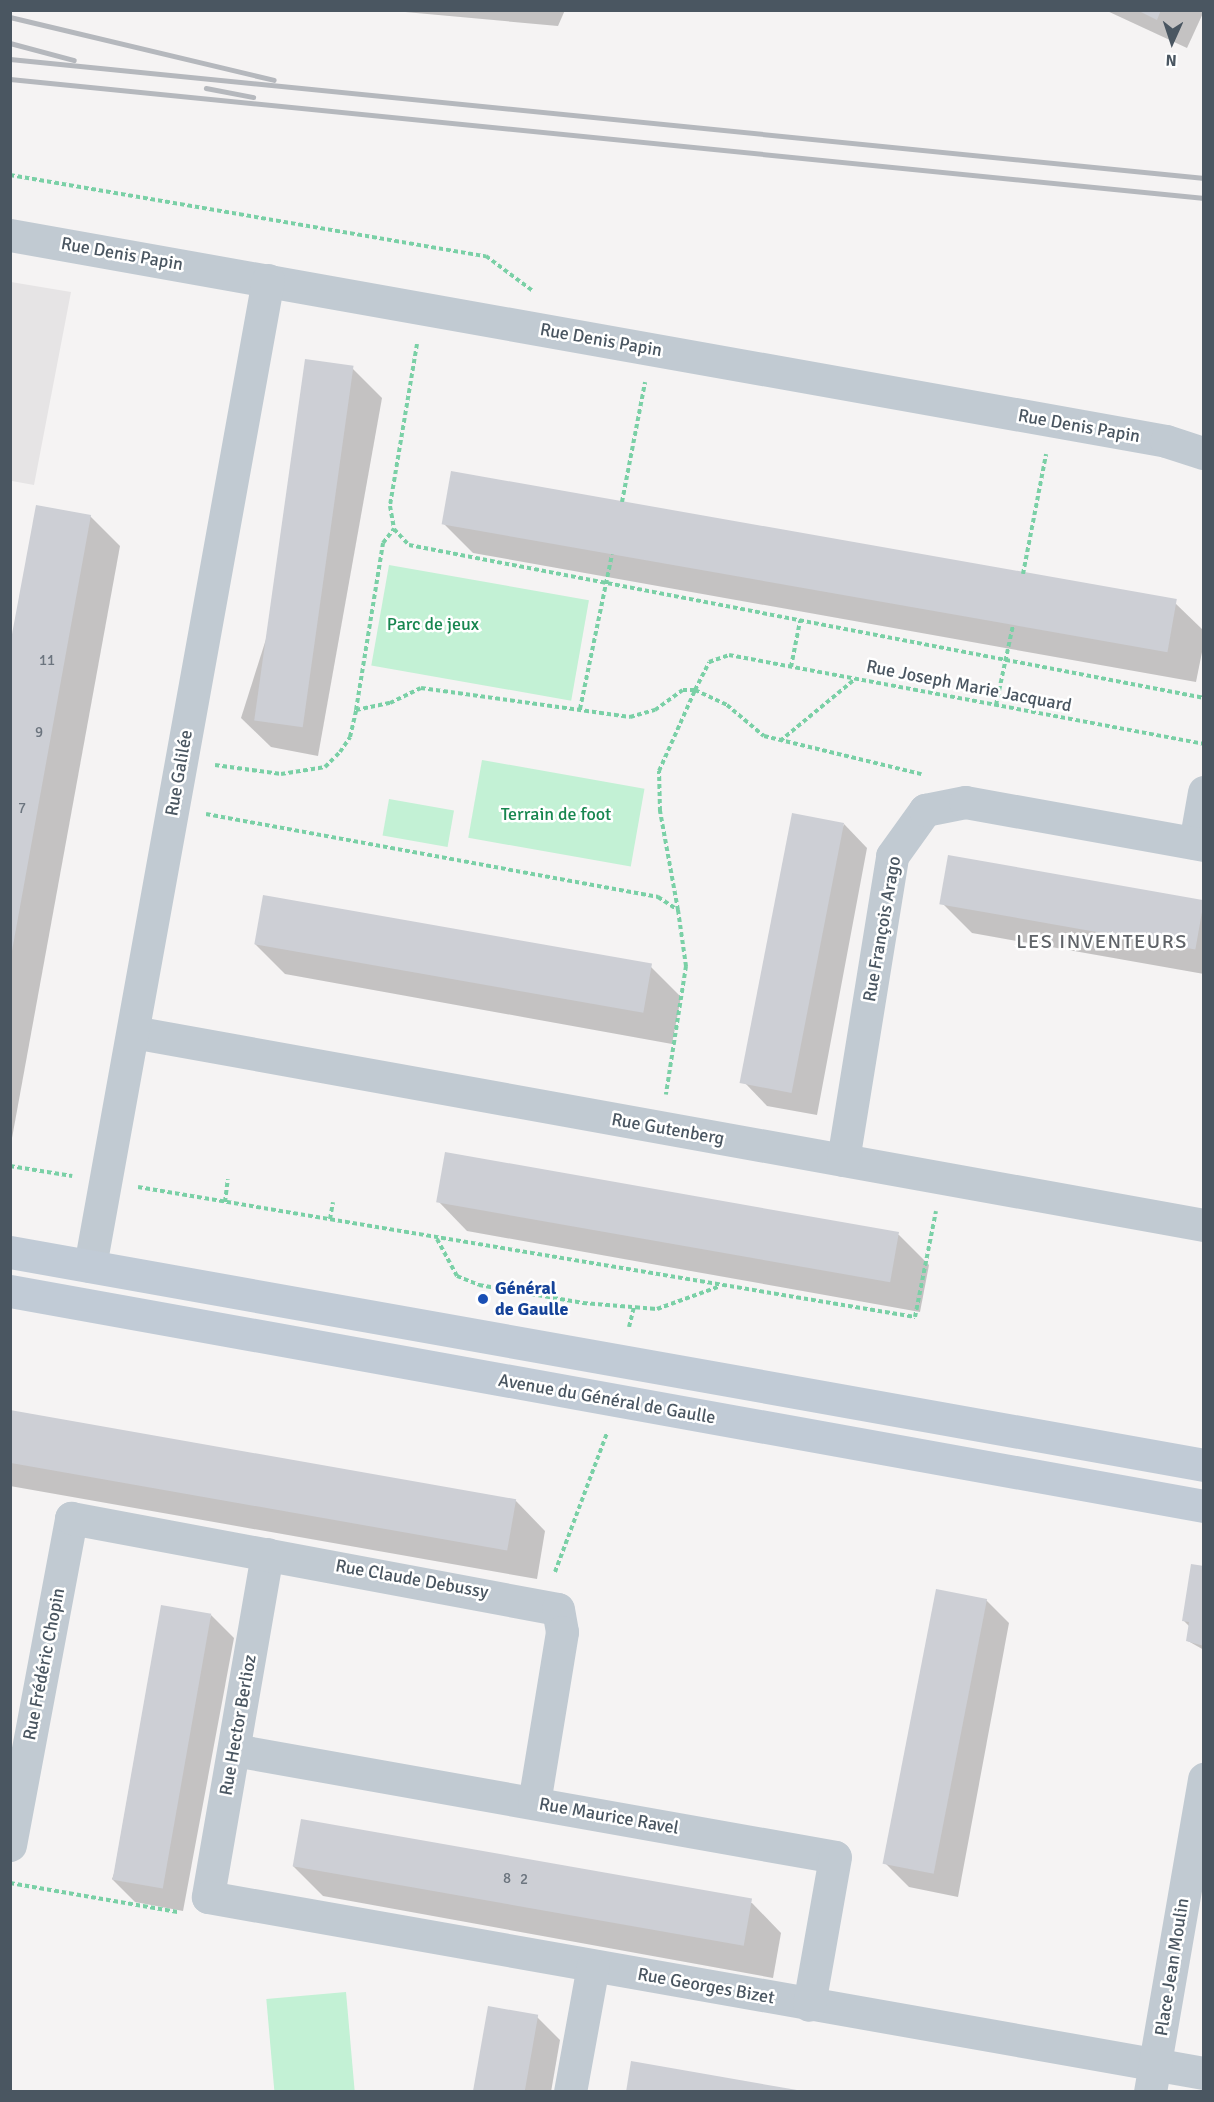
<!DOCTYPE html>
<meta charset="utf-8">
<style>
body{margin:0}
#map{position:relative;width:1214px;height:2102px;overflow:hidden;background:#f5f3f3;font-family:Signika,sans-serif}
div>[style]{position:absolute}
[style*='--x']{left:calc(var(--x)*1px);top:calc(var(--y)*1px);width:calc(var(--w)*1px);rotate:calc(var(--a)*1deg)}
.education>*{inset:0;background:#e6e4e5}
.green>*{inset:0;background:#c3f1d5;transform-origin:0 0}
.shadow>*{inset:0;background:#0003}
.building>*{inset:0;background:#cdcfd5;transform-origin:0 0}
.path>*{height:4px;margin-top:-2px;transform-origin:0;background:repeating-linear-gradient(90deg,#7ad0a6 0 4.5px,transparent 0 7.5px)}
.minor>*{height:33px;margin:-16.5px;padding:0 16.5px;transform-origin:16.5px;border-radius:16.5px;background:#c1cad2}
.secondary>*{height:33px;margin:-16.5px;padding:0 16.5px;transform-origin:16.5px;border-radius:16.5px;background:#c1cbd6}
.rail>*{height:4.5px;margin:-2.25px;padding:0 2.25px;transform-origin:2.25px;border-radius:2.25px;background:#b5b8bd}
.dots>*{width:16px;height:16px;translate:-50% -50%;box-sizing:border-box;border:3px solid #fff;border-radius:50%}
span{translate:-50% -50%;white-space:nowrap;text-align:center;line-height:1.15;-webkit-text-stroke:5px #fff;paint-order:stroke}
.number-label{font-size:15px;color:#6b747e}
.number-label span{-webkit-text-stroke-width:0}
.street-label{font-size:18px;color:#4a5661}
.park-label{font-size:18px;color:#17864f}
.transit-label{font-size:18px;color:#164399;font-weight:700}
.left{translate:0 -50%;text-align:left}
.neighbourhood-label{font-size:20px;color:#5f6368;letter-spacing:1.5px}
.frame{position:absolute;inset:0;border:12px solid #4a5661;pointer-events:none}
.north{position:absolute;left:1142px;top:12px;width:60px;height:60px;-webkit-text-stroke:4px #fff;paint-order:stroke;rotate:183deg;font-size:16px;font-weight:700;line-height:24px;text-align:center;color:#4a5661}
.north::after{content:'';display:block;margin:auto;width:21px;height:27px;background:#4a5661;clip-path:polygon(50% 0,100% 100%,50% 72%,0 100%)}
</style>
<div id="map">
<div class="education">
<i style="clip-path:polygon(11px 282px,71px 292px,34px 485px,12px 481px,11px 490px)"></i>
</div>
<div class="green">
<i style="left:389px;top:565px;width:203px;height:102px;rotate:10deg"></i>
<i style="left:482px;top:760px;width:165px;height:79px;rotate:10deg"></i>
<i style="left:389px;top:799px;width:66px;height:37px;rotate:10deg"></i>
<i style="left:346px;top:1992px;width:99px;height:80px;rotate:85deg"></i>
</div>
<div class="shadow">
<i style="clip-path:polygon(383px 10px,565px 10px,558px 26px)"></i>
<i style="clip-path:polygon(1105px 10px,1204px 10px,1204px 11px,1187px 48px)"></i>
<i style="clip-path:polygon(352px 368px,382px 398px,318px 756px,271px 747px,241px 718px)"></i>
<i style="clip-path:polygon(90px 516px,120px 546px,10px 1149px,10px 653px)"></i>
<i style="clip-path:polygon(444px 524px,1175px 603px,1204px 631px,1204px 642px,1196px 682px,473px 553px)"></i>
<i style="clip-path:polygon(844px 824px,867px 848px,817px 1115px,767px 1106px,744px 1082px)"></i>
<i style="clip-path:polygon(942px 903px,1204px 903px,1204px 974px,972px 933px)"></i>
<i style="clip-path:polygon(255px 944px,651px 967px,681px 997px,672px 1044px,285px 974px)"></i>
<i style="clip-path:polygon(446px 1154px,899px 1235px,929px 1265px,920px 1312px,467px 1231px,438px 1201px)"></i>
<i style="clip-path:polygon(10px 1411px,516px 1501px,545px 1531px,537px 1579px,10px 1486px)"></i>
<i style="clip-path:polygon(1204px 1567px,1204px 1650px,1188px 1641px,1190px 1627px,1184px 1621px)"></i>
<i style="clip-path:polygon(986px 1600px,1009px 1623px,958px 1897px,909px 1887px,886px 1864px)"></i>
<i style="clip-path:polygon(211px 1615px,234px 1638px,183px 1911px,135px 1902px,112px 1879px)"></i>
<i style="clip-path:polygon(293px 1866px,752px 1903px,781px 1933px,773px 1978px,323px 1896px)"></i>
<i style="clip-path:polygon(537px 2017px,560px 2040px,551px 2092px,474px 2092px)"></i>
</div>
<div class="building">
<i style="clip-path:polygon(1137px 10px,1161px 10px,1157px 20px)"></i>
<i style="left:305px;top:359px;width:49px;height:365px;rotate:8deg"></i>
<i style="left:451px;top:471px;width:737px;height:54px;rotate:10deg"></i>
<i style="clip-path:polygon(36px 505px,91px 515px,12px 951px,10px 645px)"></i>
<i style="left:792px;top:813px;width:53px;height:275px;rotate:11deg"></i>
<i style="left:948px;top:855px;width:260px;height:50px;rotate:10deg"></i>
<i style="left:263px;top:895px;width:395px;height:50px;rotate:10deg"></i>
<i style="left:445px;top:1152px;width:461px;height:51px;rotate:10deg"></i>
<i style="left:10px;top:1410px;width:514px;height:52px;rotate:10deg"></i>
<i style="clip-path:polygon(1191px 1564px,1204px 1566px,1204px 1646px,1186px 1641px,1189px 1622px,1182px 1621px)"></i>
<i style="left:936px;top:1589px;width:52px;height:280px;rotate:11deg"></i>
<i style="left:161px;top:1605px;width:51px;height:279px;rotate:10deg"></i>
<i style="left:301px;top:1819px;width:458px;height:48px;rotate:10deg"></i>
<i style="left:488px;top:2006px;width:51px;height:87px;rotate:10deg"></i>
<i style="clip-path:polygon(631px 2061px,797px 2090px,797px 2092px,626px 2092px)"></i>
</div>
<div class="path">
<i style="--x:10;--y:175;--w:483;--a:9.7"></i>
<i style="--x:486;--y:256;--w:59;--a:36.7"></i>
<i style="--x:417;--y:344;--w:164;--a:99.5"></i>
<i style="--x:390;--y:506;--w:23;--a:80"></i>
<i style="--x:394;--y:529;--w:22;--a:47"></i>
<i style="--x:409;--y:545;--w:810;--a:10.89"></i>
<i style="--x:622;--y:502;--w:122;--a:-79.1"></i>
<i style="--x:1023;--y:574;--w:122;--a:-79.1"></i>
<i style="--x:791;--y:667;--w:47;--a:-78.9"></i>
<i style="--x:996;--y:705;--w:82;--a:-78"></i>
<i style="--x:580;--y:709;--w:158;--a:-78.3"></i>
<i style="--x:356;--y:710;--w:35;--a:-12"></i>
<i style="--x:390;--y:703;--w:34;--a:-26"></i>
<i style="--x:421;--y:688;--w:211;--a:7.9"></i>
<i style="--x:630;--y:717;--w:26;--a:-16"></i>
<i style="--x:655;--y:710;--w:34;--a:-36"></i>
<i style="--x:683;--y:690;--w:12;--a:0"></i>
<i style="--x:695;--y:690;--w:31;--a:-63"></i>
<i style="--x:709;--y:662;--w:21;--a:-19"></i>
<i style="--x:729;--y:655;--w:483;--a:10.6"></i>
<i style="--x:780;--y:741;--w:97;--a:-39.6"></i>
<i style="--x:215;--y:765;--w:67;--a:7.8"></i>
<i style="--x:281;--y:774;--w:45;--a:-9"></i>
<i style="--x:325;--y:767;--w:21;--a:-45"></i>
<i style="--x:340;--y:752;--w:18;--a:-56"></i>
<i style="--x:350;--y:737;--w:28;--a:-77"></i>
<i style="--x:356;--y:710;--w:169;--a:-80.8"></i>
<i style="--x:383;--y:543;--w:18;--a:-52"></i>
<i style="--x:206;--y:814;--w:460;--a:10.4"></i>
<i style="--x:658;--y:897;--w:24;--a:33"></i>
<i style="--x:678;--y:910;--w:57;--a:81.9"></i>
<i style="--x:686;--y:966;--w:130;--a:98.9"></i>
<i style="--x:678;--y:910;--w:101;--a:-100.3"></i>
<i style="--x:660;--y:811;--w:40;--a:-91.4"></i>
<i style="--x:659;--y:771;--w:89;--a:-66"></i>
<i style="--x:695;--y:690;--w:35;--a:25"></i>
<i style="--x:727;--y:705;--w:48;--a:40"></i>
<i style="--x:764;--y:736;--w:162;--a:13.6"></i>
<i style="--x:10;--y:1166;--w:63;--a:9.2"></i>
<i style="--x:138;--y:1187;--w:788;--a:9.5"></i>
<i style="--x:915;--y:1317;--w:108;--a:-78.8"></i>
<i style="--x:225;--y:1202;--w:23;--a:-83"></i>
<i style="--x:330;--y:1219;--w:17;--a:-80"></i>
<i style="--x:437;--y:1239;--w:42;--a:61.6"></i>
<i style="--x:457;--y:1276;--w:24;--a:22"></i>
<i style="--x:479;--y:1285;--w:106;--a:9.8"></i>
<i style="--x:583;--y:1303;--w:74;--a:4.6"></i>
<i style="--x:657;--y:1309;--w:65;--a:-19.8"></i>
<i style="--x:629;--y:1327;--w:21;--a:-76"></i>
<i style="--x:555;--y:1572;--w:148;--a:-69.5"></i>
<i style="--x:10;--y:1883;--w:170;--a:9.8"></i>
</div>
<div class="minor">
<i style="--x:10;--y:235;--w:1174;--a:10.1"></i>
<i style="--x:1166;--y:441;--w:40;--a:18"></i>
<i style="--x:1195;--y:843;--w:52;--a:-80"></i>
<i style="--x:133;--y:1032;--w:1088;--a:10.22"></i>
<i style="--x:843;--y:1160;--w:308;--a:-80.8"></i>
<i style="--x:892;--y:856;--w:57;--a:-54.3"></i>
<i style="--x:925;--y:810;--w:41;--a:-11.3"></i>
<i style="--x:965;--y:802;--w:243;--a:10.2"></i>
<i style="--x:90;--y:1266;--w:1002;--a:-79.77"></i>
<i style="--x:267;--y:1554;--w:348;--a:99.8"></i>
<i style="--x:208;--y:1897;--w:1011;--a:10.02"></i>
<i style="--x:234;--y:1750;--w:610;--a:10.09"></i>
<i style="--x:835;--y:1857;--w:150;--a:100"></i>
<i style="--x:10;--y:1845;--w:333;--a:-79.4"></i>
<i style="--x:71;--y:1518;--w:495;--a:10.6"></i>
<i style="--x:558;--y:1609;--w:23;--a:80"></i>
<i style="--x:562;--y:1632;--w:173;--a:99.3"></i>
<i style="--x:570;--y:2092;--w:128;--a:-79.7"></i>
<i style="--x:1150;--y:2092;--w:318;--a:-80.2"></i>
</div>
<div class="secondary">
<i style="--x:10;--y:1252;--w:1213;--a:10.11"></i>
<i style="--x:10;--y:1291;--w:1213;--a:10.21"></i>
</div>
<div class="rail">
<i style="--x:10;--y:17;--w:271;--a:13.4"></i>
<i style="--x:10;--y:43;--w:66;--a:14.9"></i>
<i style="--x:10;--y:59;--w:1200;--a:5.69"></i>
<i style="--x:10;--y:79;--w:1200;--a:5.69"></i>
<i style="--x:206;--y:88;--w:48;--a:10.8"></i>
</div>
<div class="dots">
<i style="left:483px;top:1299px;background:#1a4fb4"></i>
</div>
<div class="number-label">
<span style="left:47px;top:661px">11</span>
<span style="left:39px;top:733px">9</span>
<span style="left:22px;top:809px">7</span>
<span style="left:507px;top:1879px">8</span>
<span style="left:524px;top:1880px">2</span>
</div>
<div class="street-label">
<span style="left:122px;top:254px;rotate:10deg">Rue Denis Papin</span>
<span style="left:601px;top:340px;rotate:10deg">Rue Denis Papin</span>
<span style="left:1079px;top:426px;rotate:10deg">Rue Denis Papin</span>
<span style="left:969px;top:686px;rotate:11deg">Rue Joseph Marie Jacquard</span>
<span style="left:179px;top:773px;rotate:-80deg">Rue Galilée</span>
<span style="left:882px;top:929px;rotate:-80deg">Rue François Arago</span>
<span style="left:668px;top:1129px;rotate:10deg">Rue Gutenberg</span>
<span style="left:607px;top:1399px;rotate:10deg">Avenue du Général de Gaulle</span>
<span style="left:412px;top:1579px;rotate:10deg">Rue Claude Debussy</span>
<span style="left:44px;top:1664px;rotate:-79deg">Rue Frédéric Chopin</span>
<span style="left:238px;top:1725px;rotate:-80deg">Rue Hector Berlioz</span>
<span style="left:609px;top:1816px;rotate:10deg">Rue Maurice Ravel</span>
<span style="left:1172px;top:1967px;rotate:-81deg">Place Jean Moulin</span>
<span style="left:706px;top:1986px;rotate:10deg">Rue Georges Bizet</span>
</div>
<div class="park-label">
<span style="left:433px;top:624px">Parc de jeux</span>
<span style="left:556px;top:814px">Terrain de foot</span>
</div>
<div class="transit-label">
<span class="left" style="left:495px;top:1299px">Général<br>de Gaulle</span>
</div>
<div class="neighbourhood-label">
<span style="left:1102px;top:941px">LES INVENTEURS</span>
</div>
<div class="frame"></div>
<div class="north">N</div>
</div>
